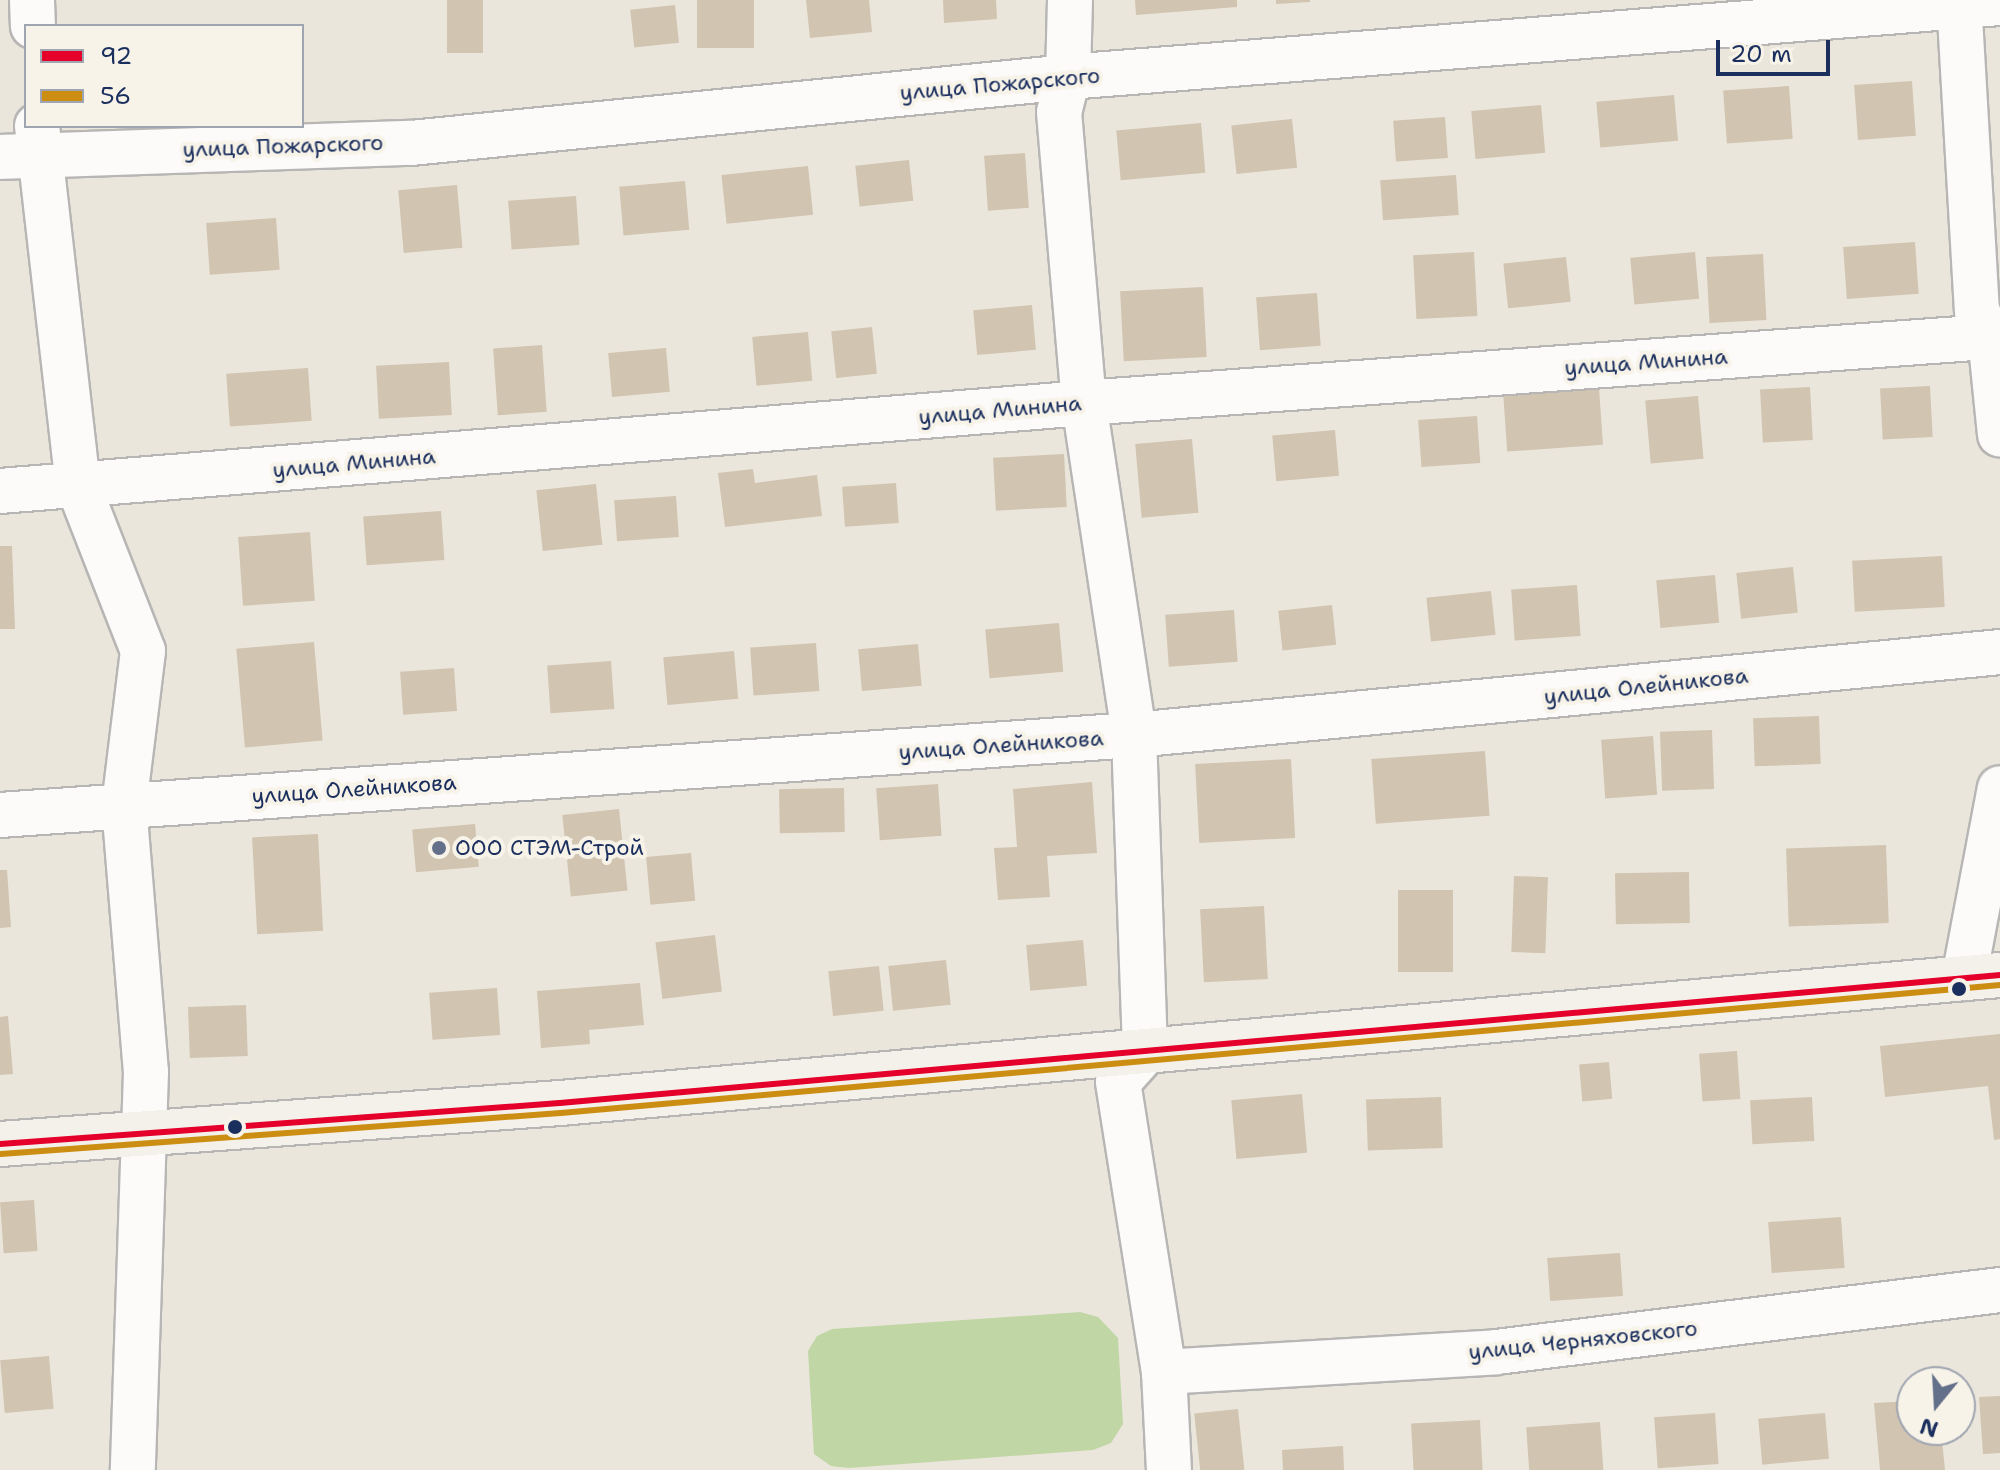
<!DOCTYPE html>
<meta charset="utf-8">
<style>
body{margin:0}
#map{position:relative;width:2000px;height:1470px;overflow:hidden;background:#ebe6db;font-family:"Shantell Sans",sans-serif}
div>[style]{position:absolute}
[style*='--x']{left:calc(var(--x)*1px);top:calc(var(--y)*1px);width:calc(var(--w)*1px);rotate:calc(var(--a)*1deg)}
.green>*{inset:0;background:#c0d6a4}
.building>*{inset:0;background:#d1c4b1;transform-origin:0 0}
.roads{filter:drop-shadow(2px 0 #b7b6b4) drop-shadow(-2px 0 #b7b6b4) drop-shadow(0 2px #b7b6b4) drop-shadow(0 -2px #b7b6b4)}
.street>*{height:44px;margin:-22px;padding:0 22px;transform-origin:22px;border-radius:22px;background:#fcfbfa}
.secondary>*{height:44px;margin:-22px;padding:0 22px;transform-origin:22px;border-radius:22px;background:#f4f1eb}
.bus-1>*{height:6px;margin:-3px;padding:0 3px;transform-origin:3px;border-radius:3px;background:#e4002b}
.bus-2>*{height:6px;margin:-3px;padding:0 3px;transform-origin:3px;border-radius:3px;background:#cb8e13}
.dots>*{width:22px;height:22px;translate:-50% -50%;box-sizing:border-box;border:4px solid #f7f3e8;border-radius:50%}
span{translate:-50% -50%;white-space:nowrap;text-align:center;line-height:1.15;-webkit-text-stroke:8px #f7f3e8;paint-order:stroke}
.street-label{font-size:22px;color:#1b2f5e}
.poi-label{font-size:22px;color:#1b2f5e}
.left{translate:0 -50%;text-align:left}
.legend{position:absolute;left:24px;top:24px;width:280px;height:104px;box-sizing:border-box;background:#f7f3e8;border:2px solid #9fa5b1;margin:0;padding:10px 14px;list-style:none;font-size:24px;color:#1b2f5e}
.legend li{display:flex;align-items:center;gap:16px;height:40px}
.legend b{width:40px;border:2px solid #9fa5b1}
.north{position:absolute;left:1896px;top:1366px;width:80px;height:80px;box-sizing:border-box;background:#f7f3e8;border:2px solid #9fa5b1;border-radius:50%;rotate:198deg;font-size:22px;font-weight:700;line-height:32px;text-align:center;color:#1b2f5e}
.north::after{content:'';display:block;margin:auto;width:28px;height:36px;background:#646f8a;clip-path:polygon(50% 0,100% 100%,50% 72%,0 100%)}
.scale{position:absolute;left:1716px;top:40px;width:114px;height:36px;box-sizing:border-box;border:4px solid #1b2f5e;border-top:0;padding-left:10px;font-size:24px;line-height:28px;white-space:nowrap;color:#1b2f5e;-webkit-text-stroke:6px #f7f3e8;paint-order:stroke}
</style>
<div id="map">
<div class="green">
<i style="clip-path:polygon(1080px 1312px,1098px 1317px,1118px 1338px,1123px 1424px,1111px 1443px,1093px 1450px,849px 1468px,831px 1466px,814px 1454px,808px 1351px,817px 1336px,832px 1329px)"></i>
</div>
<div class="building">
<i style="left:447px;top:0;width:36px;height:53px"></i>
<i style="left:697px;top:0;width:57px;height:48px"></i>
<i style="clip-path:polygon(806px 0,869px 0,872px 32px,810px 38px)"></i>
<i style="clip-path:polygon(943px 0,996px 0,997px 19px,944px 23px)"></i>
<i style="clip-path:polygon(1135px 0,1237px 0,1237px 7px,1136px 15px)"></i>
<i style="clip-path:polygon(1276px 0,1310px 0,1310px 2px,1276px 4px)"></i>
<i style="left:675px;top:5px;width:38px;height:45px;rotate:84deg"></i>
<i style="left:1912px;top:81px;width:55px;height:58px;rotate:86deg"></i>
<i style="left:1789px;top:86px;width:53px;height:66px;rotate:86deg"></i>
<i style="left:1674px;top:95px;width:46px;height:78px;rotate:85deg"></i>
<i style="left:1541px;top:105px;width:48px;height:70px;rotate:85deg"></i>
<i style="left:1445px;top:117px;width:41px;height:52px;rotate:86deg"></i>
<i style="left:1292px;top:119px;width:49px;height:61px;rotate:84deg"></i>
<i style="left:1201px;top:123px;width:50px;height:85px;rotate:85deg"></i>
<i style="left:1025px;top:153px;width:55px;height:41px;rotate:86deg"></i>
<i style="left:909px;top:160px;width:41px;height:54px;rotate:84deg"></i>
<i style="left:808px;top:166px;width:49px;height:87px;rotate:84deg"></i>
<i style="left:1456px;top:175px;width:40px;height:76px;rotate:86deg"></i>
<i style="left:685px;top:181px;width:49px;height:66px;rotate:85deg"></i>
<i style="left:457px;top:185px;width:63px;height:59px;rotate:85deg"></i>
<i style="left:576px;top:196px;width:49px;height:68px;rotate:86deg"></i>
<i style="left:276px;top:218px;width:52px;height:70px;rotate:86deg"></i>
<i style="left:1915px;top:242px;width:52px;height:72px;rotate:86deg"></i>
<i style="left:1474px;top:252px;width:64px;height:61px;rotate:87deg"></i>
<i style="left:1695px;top:252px;width:47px;height:65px;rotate:85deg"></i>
<i style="left:1763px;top:254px;width:66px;height:57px;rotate:87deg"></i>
<i style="left:1566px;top:257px;width:45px;height:63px;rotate:84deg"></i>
<i style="left:1203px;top:287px;width:70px;height:83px;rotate:87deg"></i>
<i style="left:1317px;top:293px;width:53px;height:61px;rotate:86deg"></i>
<i style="left:1032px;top:305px;width:45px;height:59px;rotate:85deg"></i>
<i style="left:872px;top:327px;width:47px;height:41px;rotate:84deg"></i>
<i style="left:808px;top:332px;width:49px;height:56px;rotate:85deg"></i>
<i style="left:542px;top:345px;width:67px;height:49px;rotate:86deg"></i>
<i style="left:666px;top:348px;width:44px;height:58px;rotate:85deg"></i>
<i style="left:449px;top:362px;width:53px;height:73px;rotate:87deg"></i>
<i style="left:308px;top:368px;width:53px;height:82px;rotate:86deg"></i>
<i style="left:1930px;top:386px;width:51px;height:50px;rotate:87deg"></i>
<i style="left:1810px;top:387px;width:53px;height:50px;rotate:87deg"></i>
<i style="left:1599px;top:388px;width:57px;height:96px;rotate:86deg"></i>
<i style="left:1698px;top:396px;width:63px;height:53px;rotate:85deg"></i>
<i style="left:1477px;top:416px;width:47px;height:59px;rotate:86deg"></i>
<i style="left:1335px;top:430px;width:46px;height:63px;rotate:85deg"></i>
<i style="left:1192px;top:439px;width:74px;height:57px;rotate:85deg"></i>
<i style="left:1064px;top:454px;width:53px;height:71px;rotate:87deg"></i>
<i style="clip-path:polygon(753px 469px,755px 483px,817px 475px,822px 516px,725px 527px,718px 473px)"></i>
<i style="left:896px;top:483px;width:40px;height:54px;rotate:86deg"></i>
<i style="left:596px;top:484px;width:61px;height:60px;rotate:84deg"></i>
<i style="left:676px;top:496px;width:41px;height:62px;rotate:86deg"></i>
<i style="left:441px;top:511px;width:49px;height:78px;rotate:86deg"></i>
<i style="left:310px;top:532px;width:69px;height:72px;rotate:86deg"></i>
<i style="clip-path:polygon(0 546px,12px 546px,15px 629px,0 629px)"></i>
<i style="left:1942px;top:556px;width:51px;height:90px;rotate:87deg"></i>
<i style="left:1793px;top:567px;width:46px;height:57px;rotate:84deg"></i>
<i style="left:1715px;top:575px;width:48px;height:59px;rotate:85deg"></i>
<i style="left:1577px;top:585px;width:51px;height:66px;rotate:86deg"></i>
<i style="left:1491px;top:591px;width:44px;height:65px;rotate:84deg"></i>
<i style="left:1332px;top:605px;width:40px;height:54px;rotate:84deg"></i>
<i style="left:1234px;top:610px;width:52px;height:69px;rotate:86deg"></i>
<i style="left:1059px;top:623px;width:49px;height:74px;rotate:85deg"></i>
<i style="left:314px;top:642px;width:99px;height:78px;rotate:85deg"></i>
<i style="left:816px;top:643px;width:48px;height:66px;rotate:86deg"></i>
<i style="left:918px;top:644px;width:42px;height:60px;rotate:85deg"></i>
<i style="left:734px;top:651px;width:48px;height:71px;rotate:85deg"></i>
<i style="left:611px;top:661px;width:48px;height:64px;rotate:86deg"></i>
<i style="left:454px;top:668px;width:43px;height:54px;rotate:86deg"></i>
<i style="left:1819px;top:716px;width:48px;height:66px;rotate:88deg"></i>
<i style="left:1712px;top:730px;width:59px;height:52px;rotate:88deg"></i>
<i style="left:1653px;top:736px;width:59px;height:52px;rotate:86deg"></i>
<i style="left:1485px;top:751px;width:65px;height:114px;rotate:86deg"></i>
<i style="left:1291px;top:759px;width:79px;height:96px;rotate:87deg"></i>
<i style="clip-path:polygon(1092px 782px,1097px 853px,1047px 856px,1050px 897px,998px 900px,994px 848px,1017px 847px,1013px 789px)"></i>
<i style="left:938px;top:784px;width:52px;height:62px;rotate:86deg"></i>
<i style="left:844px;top:788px;width:44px;height:65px;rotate:89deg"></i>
<i style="left:619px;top:809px;width:82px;height:57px;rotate:84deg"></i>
<i style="left:475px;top:824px;width:43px;height:63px;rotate:85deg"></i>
<i style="left:318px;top:834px;width:97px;height:66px;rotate:87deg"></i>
<i style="left:1886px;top:845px;width:78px;height:100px;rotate:88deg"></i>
<i style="left:691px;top:853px;width:48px;height:45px;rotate:85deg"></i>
<i style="clip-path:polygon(0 870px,7px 870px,11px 927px,0 928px)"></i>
<i style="left:1689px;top:872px;width:51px;height:74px;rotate:89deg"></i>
<i style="left:1514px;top:876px;width:34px;height:76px;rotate:2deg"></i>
<i style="left:1398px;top:890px;width:55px;height:82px"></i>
<i style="left:1264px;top:906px;width:73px;height:64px;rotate:87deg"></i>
<i style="left:715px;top:935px;width:57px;height:60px;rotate:83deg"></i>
<i style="left:1083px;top:940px;width:46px;height:57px;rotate:85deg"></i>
<i style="left:946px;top:960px;width:45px;height:58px;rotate:84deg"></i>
<i style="left:879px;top:966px;width:45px;height:51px;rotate:84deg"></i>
<i style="clip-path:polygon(640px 983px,644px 1025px,589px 1030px,590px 1044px,541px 1048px,537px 991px)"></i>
<i style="left:497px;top:988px;width:47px;height:68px;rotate:86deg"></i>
<i style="left:246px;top:1005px;width:51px;height:58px;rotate:88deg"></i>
<i style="clip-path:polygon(8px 1016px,13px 1074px,0 1075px,0 1017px)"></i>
<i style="clip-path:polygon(2000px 1034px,2000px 1139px,1994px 1140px,1988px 1086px,1885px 1097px,1880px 1046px)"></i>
<i style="left:1737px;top:1051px;width:48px;height:38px;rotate:86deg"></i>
<i style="left:1609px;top:1062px;width:37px;height:30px;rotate:85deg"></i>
<i style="left:1302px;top:1094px;width:59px;height:71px;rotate:85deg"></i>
<i style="left:1441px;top:1097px;width:51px;height:75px;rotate:88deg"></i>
<i style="left:1812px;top:1097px;width:44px;height:62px;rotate:87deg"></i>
<i style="left:34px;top:1200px;width:51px;height:34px;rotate:86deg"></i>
<i style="left:1841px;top:1217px;width:51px;height:73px;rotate:86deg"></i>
<i style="left:1620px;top:1253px;width:43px;height:73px;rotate:86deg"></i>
<i style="left:49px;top:1356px;width:53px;height:49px;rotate:85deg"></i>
<i style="clip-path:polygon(2000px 1396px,2000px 1453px,1983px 1454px,1979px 1397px)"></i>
<i style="clip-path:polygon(1912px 1401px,1912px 1430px,1941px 1430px,1945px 1470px,1880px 1470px,1874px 1403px)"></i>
<i style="left:1238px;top:1409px;width:61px;height:44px;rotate:84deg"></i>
<i style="left:1715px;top:1413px;width:51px;height:61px;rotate:86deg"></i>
<i style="left:1825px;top:1413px;width:46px;height:67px;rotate:85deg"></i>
<i style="left:1480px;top:1420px;width:50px;height:69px;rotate:87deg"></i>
<i style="left:1600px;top:1422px;width:48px;height:74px;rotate:86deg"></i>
<i style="clip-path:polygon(1343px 1446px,1344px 1470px,1283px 1470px,1282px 1450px)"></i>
</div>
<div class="roads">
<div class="street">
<i style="--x:32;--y:0;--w:26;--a:88"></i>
<i style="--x:1070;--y:0;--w:77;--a:91.5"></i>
<i style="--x:1068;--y:77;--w:36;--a:104"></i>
<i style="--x:1059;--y:112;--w:292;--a:85.1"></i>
<i style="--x:1084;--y:403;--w:336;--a:81.4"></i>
<i style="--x:1134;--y:735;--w:317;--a:88"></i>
<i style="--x:1145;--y:1052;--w:40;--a:132"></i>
<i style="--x:1118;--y:1082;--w:294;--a:81"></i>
<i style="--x:1164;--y:1372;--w:98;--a:87.1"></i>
<i style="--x:1959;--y:0;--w:312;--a:86.7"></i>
<i style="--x:1977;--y:311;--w:28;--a:63"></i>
<i style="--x:1990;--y:336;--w:99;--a:84.2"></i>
<i style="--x:37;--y:126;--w:361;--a:83.5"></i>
<i style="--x:78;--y:485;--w:178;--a:68.6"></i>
<i style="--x:143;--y:651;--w:155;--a:97"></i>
<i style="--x:124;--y:805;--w:268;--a:85.3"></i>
<i style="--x:146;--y:1072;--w:398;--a:91.9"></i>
<i style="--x:0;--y:157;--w:411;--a:-2"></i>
<i style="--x:411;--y:143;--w:660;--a:-5.74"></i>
<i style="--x:1068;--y:77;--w:935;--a:-4.54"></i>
<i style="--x:0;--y:491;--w:1088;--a:-4.64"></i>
<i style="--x:1084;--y:403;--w:918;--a:-4.18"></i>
<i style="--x:0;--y:815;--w:1137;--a:-4.04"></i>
<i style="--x:1134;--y:735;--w:870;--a:-5.47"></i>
<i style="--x:1964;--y:978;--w:193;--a:-79.3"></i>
<i style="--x:1164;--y:1372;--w:333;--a:-3.4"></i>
<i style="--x:1496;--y:1352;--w:508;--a:-7.01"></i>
</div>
<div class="secondary">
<i style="--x:0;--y:1144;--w:561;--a:-4.19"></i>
<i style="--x:560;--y:1103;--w:1446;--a:-5.08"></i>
</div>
</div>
<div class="bus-1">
<i style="--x:0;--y:1144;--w:561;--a:-4.19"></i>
<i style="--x:560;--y:1103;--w:1446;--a:-5.08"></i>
</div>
<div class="bus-2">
<i style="--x:1;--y:1154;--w:561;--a:-4.19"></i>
<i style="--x:561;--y:1113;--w:1445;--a:-5.08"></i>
</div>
<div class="dots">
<i style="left:439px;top:848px;background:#646f8a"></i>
<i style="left:1959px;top:989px;background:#1b2f5e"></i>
<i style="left:235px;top:1127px;background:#1b2f5e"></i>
</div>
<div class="street-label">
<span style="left:1000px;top:84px;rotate:-5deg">улица Пожарского</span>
<span style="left:283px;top:146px;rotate:-2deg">улица Пожарского</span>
<span style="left:1646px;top:362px;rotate:-4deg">улица Минина</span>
<span style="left:1000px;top:410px;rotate:-5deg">улица Минина</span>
<span style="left:354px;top:463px;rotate:-5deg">улица Минина</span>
<span style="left:1646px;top:686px;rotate:-6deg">улица Олейникова</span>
<span style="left:1001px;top:745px;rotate:-4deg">улица Олейникова</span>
<span style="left:354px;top:789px;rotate:-4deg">улица Олейникова</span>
<span style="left:1583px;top:1340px;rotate:-6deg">улица Черняховского</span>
</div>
<div class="poi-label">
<span class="left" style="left:455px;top:848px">ООО СТЭМ-Строй</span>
</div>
<ul class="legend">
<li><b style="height:10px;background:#e4002b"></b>92</li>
<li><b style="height:10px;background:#cb8e13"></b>56</li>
</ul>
<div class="north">N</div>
<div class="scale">20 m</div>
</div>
